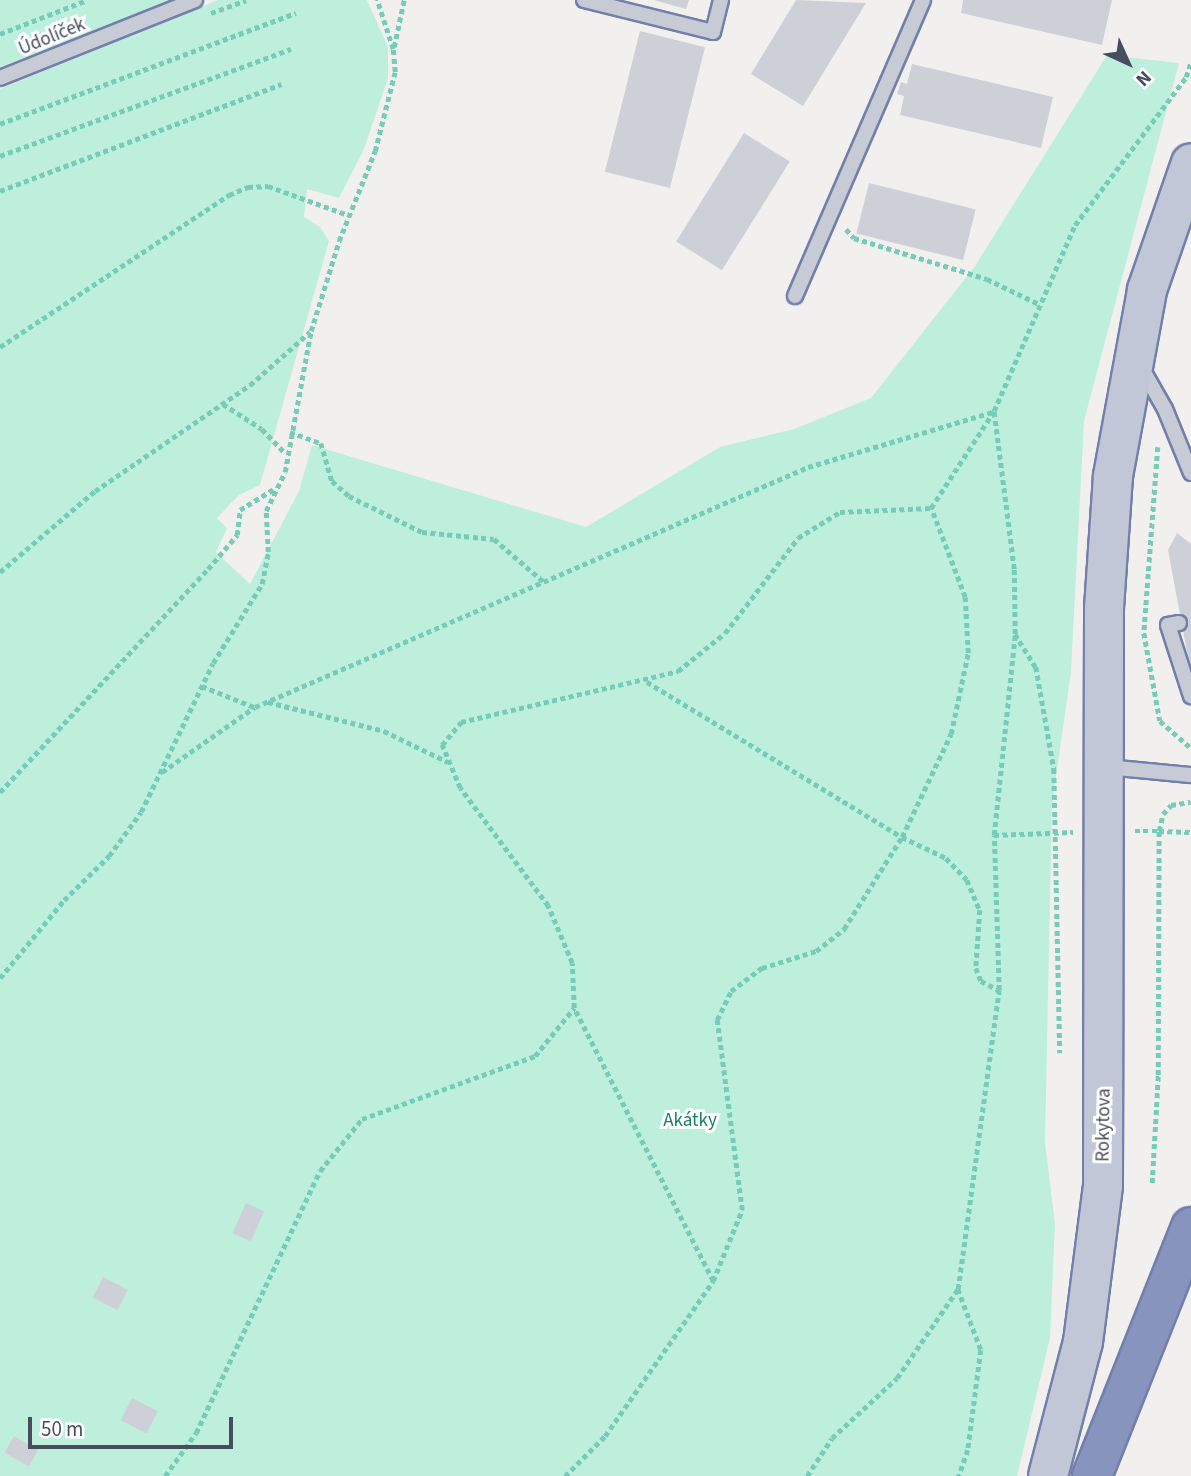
<!DOCTYPE html>
<meta charset="utf-8">
<style>
body{margin:0}
#map{position:relative;width:1191px;height:1476px;overflow:hidden;background:#f2f0ef;font-family:"Source Sans 3",sans-serif}
div>[style]{position:absolute}
[style*='--x']{left:calc(var(--x)*1px);top:calc(var(--y)*1px);width:calc(var(--w)*1px);rotate:calc(var(--a)*1deg)}
.green>*{inset:0;background:#beefdd}
.building>*{inset:0;background:#ced0d7;transform-origin:0 0}
.path>*{height:4.5px;margin-top:-2.25px;transform-origin:0;background:repeating-linear-gradient(90deg,#76cdb7 0 5px,transparent 0 8.5px)}
.roads{filter:drop-shadow(2px 0 #727faa) drop-shadow(-2px 0 #727faa) drop-shadow(0 2px #727faa) drop-shadow(0 -2px #727faa)}
.lane>*{height:14px;margin:-7px;padding:0 7px;transform-origin:7px;border-radius:7px;background:#c6cbd6}
.secondary>*{height:38px;margin:-19px;padding:0 19px;transform-origin:19px;border-radius:19px;background:#c2c7d8}
.highway>*{height:38px;margin:-19px;padding:0 19px;transform-origin:19px;border-radius:19px;background:#8794be}
span{translate:-50% -50%;white-space:nowrap;text-align:center;line-height:1.15;-webkit-text-stroke:6px #fff;paint-order:stroke}
.street-label{font-size:19px;color:#474d5d}
.park-label{font-size:19px;color:#177f64}
.north{position:absolute;left:1093px;top:28px;width:70px;height:70px;-webkit-text-stroke:5px #fff;paint-order:stroke;rotate:135deg;font-size:19px;font-weight:700;line-height:28px;text-align:center;color:#474d5d}
.north::after{content:'';display:block;margin:auto;width:24px;height:32px;background:#474d5d;clip-path:polygon(50% 0,100% 100%,50% 72%,0 100%)}
.scale{position:absolute;left:28px;top:1417px;width:205px;height:32px;box-sizing:border-box;border:4px solid #474d5d;border-top:0;padding-left:9px;font-size:21px;line-height:24px;white-space:nowrap;color:#474d5d;-webkit-text-stroke:5px #fff;paint-order:stroke}
</style>
<div id="map">
<div class="green">
<i style="clip-path:polygon(0 0,176px 0,0 67px)"></i>
<i style="clip-path:polygon(218px 0,367px 0,388px 47px,388px 78px,364px 149px,339px 198px,307px 189px,304px 217px,320px 227px,329px 241px,260px 485px,239px 495px,217px 518px,227px 528px,216px 552px,250px 584px,299px 491px,312px 445px,586px 527px,720px 447px,794px 429px,871px 398px,975px 266px,1107px 55px,1179px 63px,1084px 421px,1071px 672px,1052px 805px,1045px 1142px,1055px 1224px,1050px 1338px,1017px 1476px,0 1476px,0 89px)"></i>
</div>
<div class="building">
<i style="clip-path:polygon(654px 0,689px 0,686px 9px)"></i>
<i style="clip-path:polygon(796px 0,866px 3px,803px 106px,751px 74px)"></i>
<i style="clip-path:polygon(963px 0,1112px 0,1102px 45px,961px 13px)"></i>
<i style="left:640px;top:31px;width:67px;height:145px;rotate:14deg"></i>
<i style="clip-path:polygon(912px 64px,1053px 97px,1041px 148px,900px 115px,904px 96px,897px 94px,901px 82px,907px 84px)"></i>
<i style="left:744px;top:133px;width:54px;height:128px;rotate:32deg"></i>
<i style="left:869px;top:183px;width:110px;height:52px;rotate:14deg"></i>
<i style="clip-path:polygon(1177px 533px,1191px 544px,1191px 673px,1168px 550px)"></i>
<i style="left:246px;top:1203px;width:20px;height:33px;rotate:24deg"></i>
<i style="left:103px;top:1277px;width:28px;height:23px;rotate:27deg"></i>
<i style="left:132px;top:1398px;width:29px;height:25px;rotate:27deg"></i>
<i style="left:14px;top:1436px;width:28px;height:19px;rotate:30deg"></i>
</div>
<div class="path">
<i style="--x:211;--y:13;--w:37;--a:-20"></i>
<i style="--x:0;--y:34;--w:93;--a:-21.3"></i>
<i style="--x:394;--y:47;--w:48;--a:-78"></i>
<i style="--x:0;--y:124;--w:316;--a:-20.6"></i>
<i style="--x:0;--y:156;--w:310;--a:-20.2"></i>
<i style="--x:0;--y:191;--w:301;--a:-20.8"></i>
<i style="--x:846;--y:229;--w:12;--a:48"></i>
<i style="--x:854;--y:238;--w:139;--a:17.1"></i>
<i style="--x:987;--y:279;--w:58;--a:25.7"></i>
<i style="--x:0;--y:347;--w:275;--a:-33.6"></i>
<i style="--x:229;--y:195;--w:21;--a:-23"></i>
<i style="--x:248;--y:187;--w:20;--a:-3"></i>
<i style="--x:268;--y:186;--w:85;--a:19.9"></i>
<i style="--x:223;--y:404;--w:46;--a:32.7"></i>
<i style="--x:262;--y:429;--w:33;--a:46"></i>
<i style="--x:290;--y:432;--w:33;--a:20"></i>
<i style="--x:321;--y:443;--w:40;--a:74"></i>
<i style="--x:332;--y:481;--w:23;--a:41"></i>
<i style="--x:349;--y:496;--w:81;--a:26.3"></i>
<i style="--x:422;--y:532;--w:72;--a:5.6"></i>
<i style="--x:494;--y:539;--w:66;--a:40.7"></i>
<i style="--x:1158;--y:447;--w:187;--a:94.3"></i>
<i style="--x:1144;--y:633;--w:89;--a:79.7"></i>
<i style="--x:1160;--y:721;--w:41;--a:41.1"></i>
<i style="--x:0;--y:572;--w:125;--a:-40.5"></i>
<i style="--x:95;--y:491;--w:188;--a:-34.4"></i>
<i style="--x:250;--y:385;--w:80;--a:-41.5"></i>
<i style="--x:1015;--y:634;--w:39;--a:58"></i>
<i style="--x:1036;--y:667;--w:104;--a:80"></i>
<i style="--x:1054;--y:769;--w:284;--a:88.8"></i>
<i style="--x:647;--y:682;--w:298;--a:31.3"></i>
<i style="--x:902;--y:837;--w:49;--a:25.5"></i>
<i style="--x:946;--y:858;--w:30;--a:46"></i>
<i style="--x:967;--y:880;--w:33;--a:67"></i>
<i style="--x:980;--y:910;--w:58;--a:93.9"></i>
<i style="--x:976;--y:968;--w:14;--a:69"></i>
<i style="--x:981;--y:981;--w:20;--a:27"></i>
<i style="--x:202;--y:686;--w:56;--a:22"></i>
<i style="--x:268;--y:702;--w:120;--a:14"></i>
<i style="--x:384;--y:731;--w:71;--a:25.8"></i>
<i style="--x:162;--y:772;--w:113;--a:-35"></i>
<i style="--x:255;--y:707;--w:603;--a:-23.46"></i>
<i style="--x:808;--y:467;--w:192;--a:-16.6"></i>
<i style="--x:0;--y:792;--w:305;--a:-47"></i>
<i style="--x:208;--y:569;--w:45;--a:-49.5"></i>
<i style="--x:237;--y:535;--w:25;--a:-83"></i>
<i style="--x:240;--y:510;--w:40;--a:-32"></i>
<i style="--x:1135;--y:831;--w:24;--a:0"></i>
<i style="--x:1159;--y:831;--w:17;--a:-77"></i>
<i style="--x:1163;--y:814;--w:12;--a:-48"></i>
<i style="--x:1171;--y:805;--w:20;--a:-9"></i>
<i style="--x:994;--y:835;--w:79;--a:-2.2"></i>
<i style="--x:0;--y:978;--w:101;--a:-50.6"></i>
<i style="--x:64;--y:900;--w:63;--a:-44.4"></i>
<i style="--x:109;--y:856;--w:54;--a:-54"></i>
<i style="--x:141;--y:812;--w:165;--a:-64.2"></i>
<i style="--x:213;--y:663;--w:93;--a:-58.2"></i>
<i style="--x:262;--y:584;--w:33;--a:-79"></i>
<i style="--x:268;--y:552;--w:41;--a:-92.8"></i>
<i style="--x:266;--y:511;--w:43;--a:-64"></i>
<i style="--x:285;--y:472;--w:143;--a:-79.6"></i>
<i style="--x:311;--y:331;--w:94;--a:-72.7"></i>
<i style="--x:339;--y:241;--w:97;--a:-68.2"></i>
<i style="--x:375;--y:151;--w:81;--a:-75.8"></i>
<i style="--x:395;--y:72;--w:23;--a:-95"></i>
<i style="--x:393;--y:49;--w:52;--a:-108.1"></i>
<i style="--x:1152;--y:1183;--w:108;--a:-86.8"></i>
<i style="--x:1158;--y:1075;--w:244;--a:-89.8"></i>
<i style="--x:1159;--y:831;--w:32;--a:2"></i>
<i style="--x:713;--y:1281;--w:306;--a:-117"></i>
<i style="--x:574;--y:1008;--w:45;--a:-92.5"></i>
<i style="--x:572;--y:963;--w:62;--a:-112.8"></i>
<i style="--x:548;--y:906;--w:147;--a:-126.7"></i>
<i style="--x:460;--y:788;--w:47;--a:-112.7"></i>
<i style="--x:442;--y:745;--w:30;--a:-50"></i>
<i style="--x:461;--y:722;--w:223;--a:-13.2"></i>
<i style="--x:678;--y:671;--w:60;--a:-39"></i>
<i style="--x:725;--y:633;--w:120;--a:-52.5"></i>
<i style="--x:798;--y:538;--w:49;--a:-31.8"></i>
<i style="--x:840;--y:512;--w:91;--a:-2.5"></i>
<i style="--x:931;--y:508;--w:116;--a:-57"></i>
<i style="--x:994;--y:411;--w:203;--a:-66.5"></i>
<i style="--x:1075;--y:225;--w:185;--a:-53.1"></i>
<i style="--x:1186;--y:77;--w:16;--a:-72"></i>
<i style="--x:958;--y:1289;--w:65;--a:69.3"></i>
<i style="--x:981;--y:1350;--w:101;--a:97.4"></i>
<i style="--x:968;--y:1450;--w:28;--a:109"></i>
<i style="--x:165;--y:1476;--w:53;--a:-54.2"></i>
<i style="--x:196;--y:1433;--w:290;--a:-64.7"></i>
<i style="--x:320;--y:1171;--w:67;--a:-51.1"></i>
<i style="--x:362;--y:1119;--w:184;--a:-20"></i>
<i style="--x:535;--y:1056;--w:62;--a:-50.9"></i>
<i style="--x:565;--y:1476;--w:57;--a:-45"></i>
<i style="--x:605;--y:1436;--w:189;--a:-55.1"></i>
<i style="--x:713;--y:1281;--w:77;--a:-67.8"></i>
<i style="--x:742;--y:1210;--w:192;--a:-97.5"></i>
<i style="--x:717;--y:1020;--w:32;--a:-64"></i>
<i style="--x:731;--y:991;--w:39;--a:-37"></i>
<i style="--x:762;--y:968;--w:57;--a:-17.5"></i>
<i style="--x:816;--y:951;--w:36;--a:-38"></i>
<i style="--x:844;--y:929;--w:109;--a:-57.8"></i>
<i style="--x:902;--y:837;--w:114;--a:-64.6"></i>
<i style="--x:951;--y:734;--w:83;--a:-78.1"></i>
<i style="--x:968;--y:653;--w:56;--a:-93.1"></i>
<i style="--x:965;--y:597;--w:95;--a:-110.9"></i>
<i style="--x:807;--y:1476;--w:45;--a:-56.7"></i>
<i style="--x:832;--y:1438;--w:88;--a:-42.7"></i>
<i style="--x:897;--y:1378;--w:108;--a:-55.6"></i>
<i style="--x:958;--y:1289;--w:302;--a:-82.2"></i>
<i style="--x:999;--y:990;--w:155;--a:-91.8"></i>
<i style="--x:994;--y:835;--w:202;--a:-84"></i>
<i style="--x:1015;--y:634;--w:65;--a:-90.9"></i>
<i style="--x:1014;--y:569;--w:158;--a:-97.3"></i>
</div>
<div class="roads">
<div class="lane">
<i style="--x:584;--y:0;--w:133;--a:13.9"></i>
<i style="--x:713;--y:32;--w:33;--a:-76"></i>
<i style="--x:0;--y:78;--w:210;--a:-21.8"></i>
<i style="--x:795;--y:296;--w:322;--a:-66.6"></i>
<i style="--x:1141;--y:367;--w:48;--a:60.3"></i>
<i style="--x:1165;--y:409;--w:69;--a:67.9"></i>
<i style="--x:1179;--y:623;--w:11;--a:170"></i>
<i style="--x:1168;--y:625;--w:75;--a:72.1"></i>
<i style="--x:1106;--y:767;--w:85;--a:5.4"></i>
</div>
<div class="secondary">
<i style="--x:1048;--y:1476;--w:138;--a:-75.4"></i>
<i style="--x:1083;--y:1342;--w:157;--a:-82.7"></i>
<i style="--x:1103;--y:1186;--w:578;--a:-89.9"></i>
<i style="--x:1104;--y:608;--w:132;--a:-86.1"></i>
<i style="--x:1113;--y:476;--w:189;--a:-79.6"></i>
<i style="--x:1147;--y:290;--w:134;--a:-70.9"></i>
</div>
<div class="highway">
<i style="--x:1092;--y:1476;--w:268;--a:-68.3"></i>
</div>
</div>
<div class="street-label">
<span style="left:52px;top:37px;rotate:-22deg">Údolíček</span>
<span style="left:1104px;top:1125px;rotate:-89deg">Rokytova</span>
</div>
<div class="park-label">
<span style="left:690px;top:1121px">Akátky</span>
</div>
<div class="north">N</div>
<div class="scale">50 m</div>
</div>
